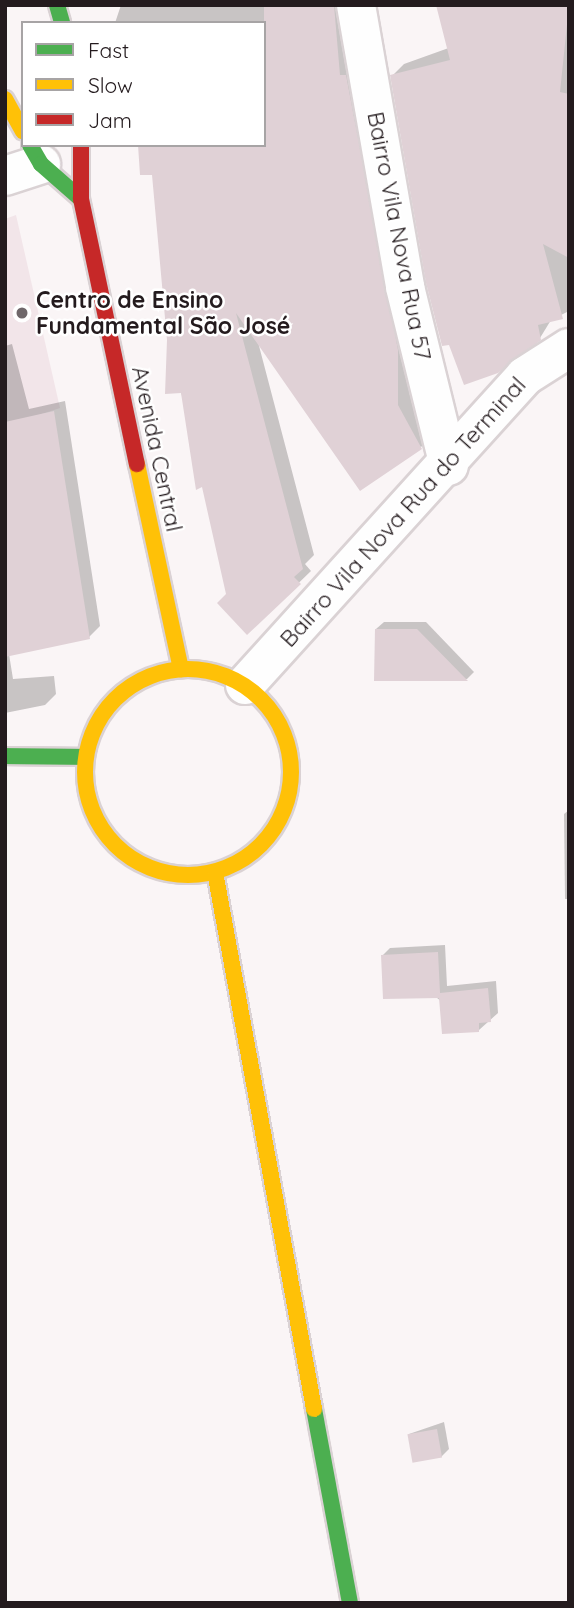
<!DOCTYPE html>
<meta charset="utf-8">
<style>
body{margin:0}
#map{position:relative;width:574px;height:1608px;overflow:hidden;background:#faf5f6;font-family:Quicksand,sans-serif}
div>[style]{position:absolute}
[style*='--x']{left:calc(var(--x)*1px);top:calc(var(--y)*1px);width:calc(var(--w)*1px);rotate:calc(var(--a)*1deg)}
.built>*{inset:0;background:#f2e5e9}
.shadow>*{inset:0;background:#0003}
.building>*{inset:0;background:#e0d1d6;transform-origin:0 0}
.roads{filter:drop-shadow(2px 0 #dad2d4) drop-shadow(-2px 0 #dad2d4) drop-shadow(0 2px #dad2d4) drop-shadow(0 -2px #dad2d4)}
.street>*{height:38px;margin:-19px;padding:0 19px;transform-origin:19px;border-radius:19px;background:#fefefe}
.fast>*{height:16px;margin:-8px;padding:0 8px;transform-origin:8px;border-radius:8px;background:#4caf50}
.slow>*{height:16px;margin:-8px;padding:0 8px;transform-origin:8px;border-radius:8px;background:#ffc107}
.slow>.ring{margin:-8px;padding:0;box-sizing:content-box;background:none;border:16px solid #ffc107;border-radius:50%}
.jam>*{height:16px;margin:-8px;padding:0 8px;transform-origin:8px;border-radius:8px;background:#c62828}
.dots>*{width:19px;height:19px;translate:-50% -50%;box-sizing:border-box;border:4px solid #fff;border-radius:50%}
span{translate:-50% -50%;white-space:nowrap;text-align:center;line-height:1.15;-webkit-text-stroke:5px #fff;paint-order:stroke}
.street-label{font-size:23px;color:#241b1e}
.poi-label{font-size:23px;color:#241b1e;font-weight:700}
.left{translate:0 -50%;text-align:left}
.frame{position:absolute;inset:0;border:7px solid #241b1e;pointer-events:none}
.legend{position:absolute;left:21px;top:21px;width:245px;height:126px;box-sizing:border-box;background:#fff;border:2px solid #a7a4a5;margin:0;padding:9px 12px;list-style:none;font-size:21px;color:#241b1e}
.legend li{display:flex;align-items:center;gap:14px;height:35px}
.legend b{width:35px;border:2px solid #a7a4a5}
</style>
<div id="map">
<div class="built">
<i style="clip-path:polygon(16px 215px,60px 408px,5px 426px,5px 219px)"></i>
</div>
<div class="shadow">
<i style="clip-path:polygon(121px 5px,345px 5px,409px 338px,409px 393px,433px 436px,421px 447px,258px 342px,314px 555px,305px 564px,311px 571px,247px 633px,228px 594px,169px 340px,154px 173px,264px 145px,264px 23px,115px 23px)"></i>
<i style="clip-path:polygon(569px 5px,569px 311px,551px 320px,540px 338px,392px 76px,404px 64px)"></i>
<i style="clip-path:polygon(12px 344px,29px 409px,65px 401px,100px 626px,89px 637px,9px 654px,13px 679px,54px 676px,56px 694px,45px 705px,5px 713px,5px 346px)"></i>
<i style="clip-path:polygon(384px 622px,426px 622px,474px 672px,467px 679px,376px 679px,376px 629px)"></i>
<i style="clip-path:polygon(569px 810px,569px 899px,565px 899px,564px 814px)"></i>
<i style="clip-path:polygon(445px 945px,447px 986px,496px 981px,498px 1013px,479px 1030px,382px 956px,390px 948px)"></i>
<i style="clip-path:polygon(444px 1422px,449px 1449px,441px 1457px,409px 1434px)"></i>
</div>
<div class="building">
<i style="clip-path:polygon(264px 5px,334px 5px,340px 75px,346px 75px,398px 350px,398px 405px,422px 449px,360px 491px,236px 313px,303px 569px,294px 577px,301px 584px,247px 635px,217px 603px,226px 594px,202px 487px,196px 490px,181px 393px,165px 394px,167px 340px,152px 175px,140px 175px,138px 145px,264px 145px)"></i>
<i style="clip-path:polygon(436px 5px,569px 5px,560px 92px,569px 94px,569px 258px,543px 244px,563px 319px,538px 325px,541px 340px,498px 373px,464px 385px,449px 345px,442px 346px,426px 283px,390px 75px,450px 60px)"></i>
<i style="clip-path:polygon(54px 411px,90px 639px,5px 657px,5px 422px)"></i>
<i style="clip-path:polygon(375px 629px,417px 629px,468px 681px,374px 681px)"></i>
<i style="clip-path:polygon(438px 952px,440px 993px,488px 988px,491px 1022px,479px 1023px,479px 1032px,442px 1034px,439px 998px,383px 999px,381px 955px)"></i>
<i style="left:437px;top:1429px;width:29px;height:30px;rotate:80deg"></i>
</div>
<div class="roads">
<div class="street">
<i style="--x:356;--y:5;--w:286;--a:80.1"></i>
<i style="--x:405;--y:287;--w:184;--a:76.2"></i>
<i style="--x:5;--y:176;--w:38;--a:-18"></i>
<i style="--x:245;--y:685;--w:417;--a:-47.8"></i>
<i style="--x:525;--y:376;--w:52;--a:-32.5"></i>
</div>
<div class="fast">
<i style="--x:57;--y:5;--w:19;--a:74"></i>
<i style="--x:30;--y:145;--w:22;--a:60"></i>
<i style="--x:41;--y:164;--w:53;--a:41.2"></i>
<i style="--x:5;--y:756;--w:80;--a:0.7"></i>
<i style="--x:314;--y:1409;--w:197;--a:79.5"></i>
</div>
<div class="slow">
<i style="--x:5;--y:99;--w:37;--a:61"></i>
<i style="--x:137;--y:464;--w:210;--a:77.9"></i>
<i class="ring" style="left:85px;top:669px;width:190px;height:190px"></i>
<i style="--x:215;--y:872;--w:546;--a:79.55"></i>
</div>
<div class="jam">
<i style="--x:81;--y:145;--w:54;--a:90"></i>
<i style="--x:81;--y:199;--w:271;--a:78.1"></i>
</div>
</div>
<div class="dots">
<i style="left:22px;top:313px;background:#6f676a"></i>
</div>
<div class="street-label">
<span style="left:399px;top:236px;rotate:79deg">Bairro Vila Nova Rua 57</span>
<span style="left:157px;top:449px;rotate:78deg">Avenida Central</span>
<span style="left:403px;top:512px;rotate:-48deg">Bairro Vila Nova Rua do Terminal</span>
</div>
<div class="poi-label">
<span class="left" style="left:36px;top:313px">Centro de Ensino<br>Fundamental São José</span>
</div>
<div class="frame"></div>
<ul class="legend">
<li><b style="height:9px;background:#4caf50"></b>Fast</li>
<li><b style="height:9px;background:#ffc107"></b>Slow</li>
<li><b style="height:9px;background:#c62828"></b>Jam</li>
</ul>
</div>
